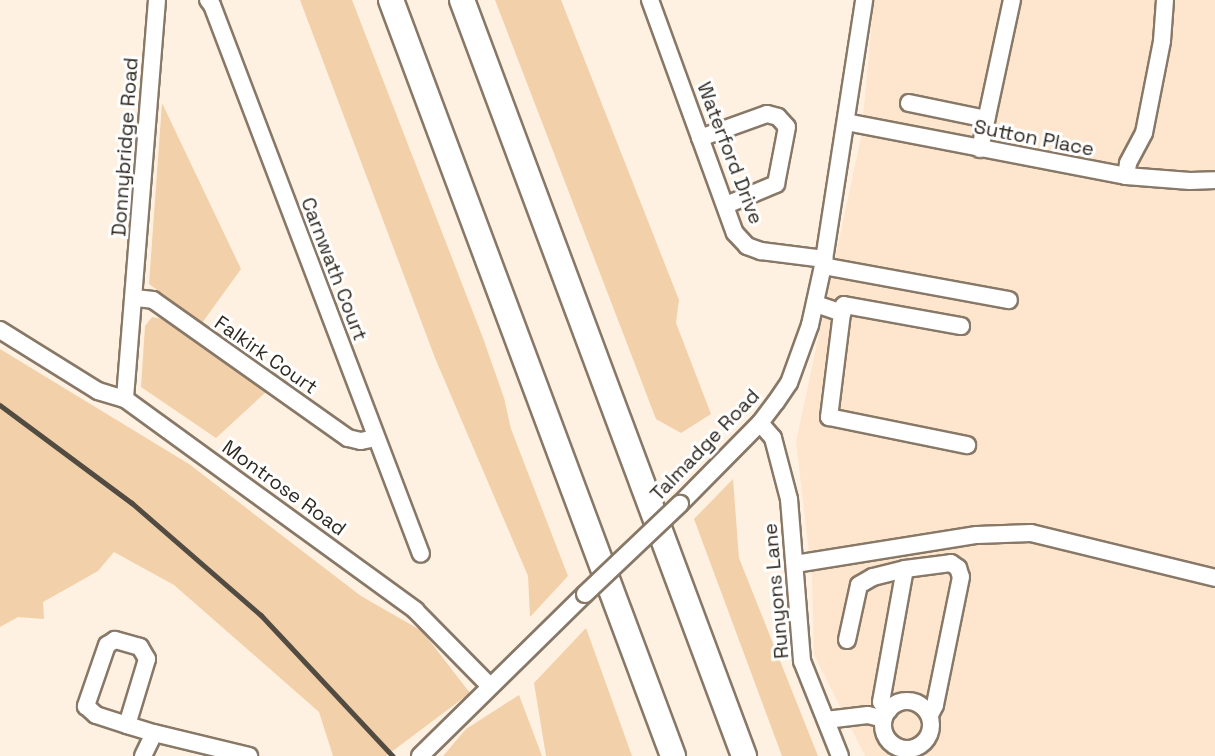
<!DOCTYPE html>
<style>
body{margin:0}
#map{position:relative;width:1215px;height:756px;overflow:hidden;background:#fff1e1;font-family:"Space Grotesk",sans-serif}
div>[style]{position:absolute}
[style*='--x']{left:calc(var(--x)*1px);top:calc(var(--y)*1px);width:calc(var(--w)*1px);rotate:calc(var(--a)*1deg)}
.built>*{inset:0;background:#fde6cd}
.green>*{inset:0;background:#f2d0a9}
.roads{filter:drop-shadow(2px 0 #887867) drop-shadow(-2px 0 #887867) drop-shadow(0 2px #887867) drop-shadow(0 -2px #887867)}
.minor>*{height:16px;margin:-8px;padding:0 8px;transform-origin:8px;border-radius:8px;background:#fff}
.minor>.ring{margin:-8px;padding:0;box-sizing:content-box;background:none;border:16px solid #fff;border-radius:50%}
.highway>*{height:24px;margin:-12px;padding:0 12px;transform-origin:12px;border-radius:12px;background:#fff}
.rail>*{height:4.5px;margin:-2.25px;padding:0 2.25px;transform-origin:2.25px;border-radius:2.25px;background:#524b41}
.bridges{filter:drop-shadow(2px 0 #887867) drop-shadow(-2px 0 #887867) drop-shadow(0 2px #887867) drop-shadow(0 -2px #887867)}
.minor-bridge>*{height:16px;margin:-8px;padding:0 8px;transform-origin:8px;border-radius:8px;background:#fff}
span{translate:-50% -50%;white-space:nowrap;text-align:center;line-height:1.15;-webkit-text-stroke:6px #fff;paint-order:stroke}
.street-label{font-size:20px;color:#2e2820}
</style>
<div id="map">
<div class="built">
<i style="clip-path:polygon(874px 0,1215px 0,1215px 756px,865px 756px,814px 655px,812px 579px,796px 442px,861px 137px)"></i>
</div>
<div class="green">
<i style="clip-path:polygon(300px 0,352px 0,483px 338px,504px 398px,511px 429px,568px 576px,530px 617px,528px 576px,435px 358px)"></i>
<i style="clip-path:polygon(495px 0,561px 0,679px 300px,676px 323px,711px 414px,681px 433px,656px 419px)"></i>
<i style="clip-path:polygon(162px 103px,241px 269px,202px 323px,149px 284px)"></i>
<i style="clip-path:polygon(152px 317px,164px 319px,266px 392px,216px 438px,141px 387px,145px 326px)"></i>
<i style="clip-path:polygon(0 349px,189px 464px,361px 596px,422px 631px,470px 693px,386px 756px,333px 756px,319px 712px,174px 585px,114px 552px,98px 571px,43px 602px,44px 619px,18px 617px,0 627px)"></i>
<i style="clip-path:polygon(733px 479px,739px 558px,818px 756px,782px 756px,694px 519px)"></i>
<i style="clip-path:polygon(586px 628px,632px 756px,546px 756px,534px 683px)"></i>
<i style="clip-path:polygon(519px 695px,542px 756px,443px 756px,466px 729px)"></i>
</div>
<div class="roads">
<div class="minor">
<i style="--x:157;--y:0;--w:400;--a:94.6"></i>
<i style="--x:125;--y:399;--w:359;--a:36"></i>
<i style="--x:415;--y:610;--w:105;--a:45.4"></i>
<i style="--x:208;--y:0;--w:6;--a:51"></i>
<i style="--x:212;--y:5;--w:587;--a:69.16"></i>
<i style="--x:650;--y:0;--w:248;--a:70"></i>
<i style="--x:735;--y:233;--w:18;--a:47"></i>
<i style="--x:747;--y:246;--w:15;--a:20"></i>
<i style="--x:761;--y:251;--w:64;--a:7.2"></i>
<i style="--x:909;--y:103;--w:79;--a:11.7"></i>
<i style="--x:846;--y:122;--w:285;--a:10.9"></i>
<i style="--x:1126;--y:176;--w:64;--a:4.5"></i>
<i style="--x:1190;--y:181;--w:25;--a:-2"></i>
<i style="--x:700;--y:138;--w:71;--a:-19.7"></i>
<i style="--x:767;--y:114;--w:11;--a:15"></i>
<i style="--x:778;--y:117;--w:13;--a:48"></i>
<i style="--x:787;--y:127;--w:58;--a:100.9"></i>
<i style="--x:776;--y:184;--w:54;--a:157.2"></i>
<i style="--x:980;--y:149;--w:152;--a:-77.9"></i>
<i style="--x:1126;--y:176;--w:13;--a:-81"></i>
<i style="--x:1128;--y:163;--w:34;--a:-62"></i>
<i style="--x:1144;--y:133;--w:94;--a:-78.9"></i>
<i style="--x:1162;--y:41;--w:41;--a:-85.8"></i>
<i style="--x:823;--y:266;--w:189;--a:10.4"></i>
<i style="--x:135;--y:298;--w:18;--a:6"></i>
<i style="--x:153;--y:300;--w:239;--a:35.3"></i>
<i style="--x:348;--y:438;--w:13;--a:13"></i>
<i style="--x:361;--y:441;--w:14;--a:-12"></i>
<i style="--x:816;--y:304;--w:28;--a:19"></i>
<i style="--x:842;--y:313;--w:105;--a:97.1"></i>
<i style="--x:829;--y:417;--w:141;--a:11.5"></i>
<i style="--x:842;--y:313;--w:8;--a:-76"></i>
<i style="--x:844;--y:305;--w:119;--a:10.2"></i>
<i style="--x:0;--y:330;--w:115;--a:31.9"></i>
<i style="--x:98;--y:391;--w:28;--a:17"></i>
<i style="--x:760;--y:423;--w:20;--a:49"></i>
<i style="--x:773;--y:438;--w:63;--a:75.3"></i>
<i style="--x:789;--y:499;--w:163;--a:85.4"></i>
<i style="--x:802;--y:661;--w:102;--a:68.2"></i>
<i style="--x:680;--y:504;--w:114;--a:-45.4"></i>
<i style="--x:760;--y:423;--w:26;--a:-53"></i>
<i style="--x:776;--y:402;--w:23;--a:-56"></i>
<i style="--x:789;--y:383;--w:62;--a:-70.1"></i>
<i style="--x:810;--y:325;--w:60;--a:-77.6"></i>
<i style="--x:823;--y:266;--w:269;--a:-81.2"></i>
<i style="--x:795;--y:564;--w:184;--a:-9.1"></i>
<i style="--x:977;--y:535;--w:54;--a:-2.1"></i>
<i style="--x:1031;--y:533;--w:189;--a:13.7"></i>
<i style="--x:847;--y:640;--w:56;--a:-77.7"></i>
<i style="--x:859;--y:585;--w:16;--a:-30"></i>
<i style="--x:873;--y:577;--w:33;--a:-14"></i>
<i class="ring" style="left:883px;top:701px;width:32px;height:32px"></i>
<i style="--x:889;--y:710;--w:11;--a:-135"></i>
<i style="--x:881;--y:702;--w:135;--a:-79.8"></i>
<i style="--x:905;--y:569;--w:46;--a:-7.4"></i>
<i style="--x:951;--y:563;--w:9;--a:36"></i>
<i style="--x:958;--y:568;--w:9;--a:72"></i>
<i style="--x:961;--y:577;--w:131;--a:101.5"></i>
<i style="--x:935;--y:705;--w:11;--a:117"></i>
<i style="--x:826;--y:720;--w:42;--a:-6.8"></i>
<i style="--x:868;--y:715;--w:16;--a:14"></i>
<i style="--x:127;--y:725;--w:69;--a:-73.1"></i>
<i style="--x:147;--y:659;--w:14;--a:-120"></i>
<i style="--x:140;--y:647;--w:26;--a:-164"></i>
<i style="--x:115;--y:640;--w:9;--a:148"></i>
<i style="--x:107;--y:645;--w:65;--a:109"></i>
<i style="--x:86;--y:706;--w:13;--a:42"></i>
<i style="--x:96;--y:715;--w:33;--a:18"></i>
<i style="--x:127;--y:725;--w:28;--a:17"></i>
<i style="--x:143;--y:756;--w:25;--a:-64"></i>
<i style="--x:154;--y:733;--w:98;--a:13.6"></i>
<i style="--x:420;--y:756;--w:231;--a:-44.5"></i>
</div>
<div class="highway">
<i style="--x:391;--y:0;--w:807;--a:69.54"></i>
<i style="--x:462;--y:0;--w:807;--a:69.54"></i>
</div>
</div>
<div class="rail">
<i style="--x:0;--y:405;--w:164;--a:36.6"></i>
<i style="--x:132;--y:503;--w:171;--a:41"></i>
<i style="--x:261;--y:615;--w:193;--a:46.9"></i>
</div>
<div class="bridges">
<div class="minor-bridge">
<i style="--x:585;--y:594;--w:131;--a:-43.5"></i>
</div>
</div>
<div class="street-label">
<span style="left:1034px;top:138px;rotate:11deg">Sutton Place</span>
<span style="left:125px;top:147px;rotate:-86deg">Donnybridge Road</span>
<span style="left:730px;top:153px;rotate:69deg">Waterford Drive</span>
<span style="left:334px;top:269px;rotate:69deg">Carnwath Court</span>
<span style="left:266px;top:355px;rotate:35deg">Falkirk Court</span>
<span style="left:705px;top:445px;rotate:-46deg">Talmadge Road</span>
<span style="left:284px;top:488px;rotate:36deg">Montrose Road</span>
<span style="left:776px;top:591px;rotate:-95deg">Runyons Lane</span>
</div>
</div>
